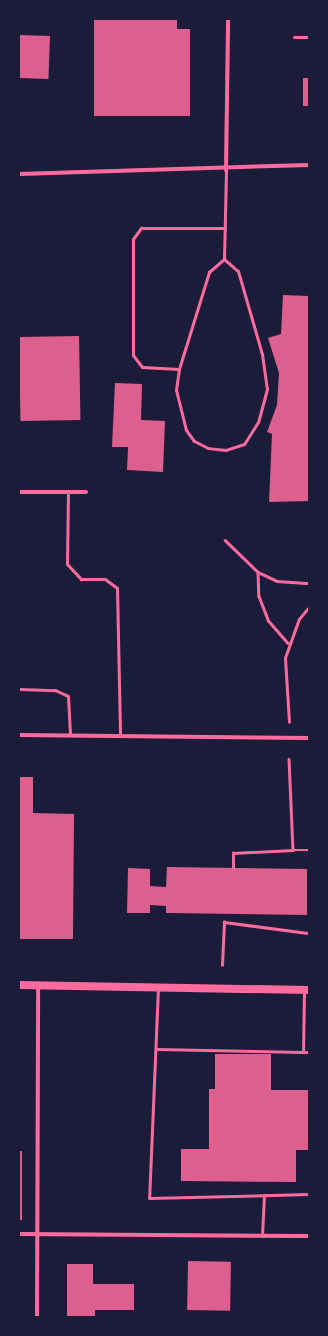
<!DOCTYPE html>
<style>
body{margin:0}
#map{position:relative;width:328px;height:1336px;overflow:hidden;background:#1b1b3a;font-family:"Source Sans 3",sans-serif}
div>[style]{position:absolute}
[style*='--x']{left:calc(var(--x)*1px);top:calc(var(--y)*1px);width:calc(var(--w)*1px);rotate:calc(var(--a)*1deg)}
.building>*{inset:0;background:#dd5f8e;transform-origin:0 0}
.path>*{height:2.5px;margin:-1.25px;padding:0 1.25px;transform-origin:1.25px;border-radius:1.25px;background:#ff6b9d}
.service>*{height:3px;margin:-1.5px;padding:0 1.5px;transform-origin:1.5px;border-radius:1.5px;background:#ff6b9d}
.minor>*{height:4px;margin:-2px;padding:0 2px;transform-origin:2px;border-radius:2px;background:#ff6b9d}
.secondary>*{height:8px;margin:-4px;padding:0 4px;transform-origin:4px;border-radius:4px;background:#ff6b9d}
span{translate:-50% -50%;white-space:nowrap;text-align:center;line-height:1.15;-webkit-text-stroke:3px #1b1b3a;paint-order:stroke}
.frame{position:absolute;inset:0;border:20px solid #1b1b3a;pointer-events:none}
</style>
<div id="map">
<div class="building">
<i style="clip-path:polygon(94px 19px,177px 19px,177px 29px,190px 29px,190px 116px,94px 116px)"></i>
<i style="left:19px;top:35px;width:31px;height:43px;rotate:2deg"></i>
<i style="left:303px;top:78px;width:6px;height:28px"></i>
<i style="clip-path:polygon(283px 295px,309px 296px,309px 501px,269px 502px,272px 434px,267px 432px,277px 405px,279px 373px,268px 338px,281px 334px)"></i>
<i style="left:79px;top:336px;width:84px;height:60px;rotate:89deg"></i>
<i style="clip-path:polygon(115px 383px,142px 384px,141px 420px,165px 421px,163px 472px,127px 470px,128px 447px,112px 447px)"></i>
<i style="clip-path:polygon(19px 777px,33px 777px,33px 813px,74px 814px,73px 939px,19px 939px)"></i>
<i style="clip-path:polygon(167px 867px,307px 869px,307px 915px,166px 913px,166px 906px,150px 905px,150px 913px,127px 913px,128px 868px,150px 869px,150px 886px,166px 887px)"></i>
<i style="clip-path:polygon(215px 1054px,271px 1054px,271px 1090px,309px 1090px,309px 1150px,296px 1150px,296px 1182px,181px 1181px,181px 1149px,209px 1149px,209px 1089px,215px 1089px)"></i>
<i style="left:19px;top:1151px;width:3px;height:69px"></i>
<i style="left:188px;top:1261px;width:43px;height:49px;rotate:1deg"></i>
<i style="clip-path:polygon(67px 1264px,93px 1264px,93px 1284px,134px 1284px,134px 1310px,95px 1310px,95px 1317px,67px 1317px)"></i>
</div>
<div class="path">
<i style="--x:225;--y:540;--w:46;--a:44.1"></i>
<i style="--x:258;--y:572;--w:21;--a:25"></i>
<i style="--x:277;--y:581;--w:32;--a:4"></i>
<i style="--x:258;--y:572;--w:24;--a:88"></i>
<i style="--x:259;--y:596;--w:26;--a:69"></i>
<i style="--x:268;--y:620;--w:30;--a:49"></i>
<i style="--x:289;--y:722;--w:64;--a:-93.6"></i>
<i style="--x:285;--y:658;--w:41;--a:-70.3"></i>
<i style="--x:299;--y:619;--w:16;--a:-50"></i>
<i style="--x:289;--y:759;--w:91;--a:87.5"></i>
<i style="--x:293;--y:850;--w:16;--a:0"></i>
<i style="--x:233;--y:868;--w:15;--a:-90"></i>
<i style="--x:233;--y:853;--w:60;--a:-2.9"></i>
<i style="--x:222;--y:965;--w:43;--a:-87.3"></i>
<i style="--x:224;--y:922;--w:86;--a:7.4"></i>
</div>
<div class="service">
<i style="--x:294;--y:37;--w:15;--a:0"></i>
<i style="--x:224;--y:259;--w:18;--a:41"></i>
<i style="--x:238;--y:271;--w:86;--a:73.9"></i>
<i style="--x:262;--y:354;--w:35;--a:82"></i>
<i style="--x:267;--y:389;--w:34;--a:105"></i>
<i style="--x:258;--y:422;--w:26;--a:122"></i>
<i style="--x:244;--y:444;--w:19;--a:162"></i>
<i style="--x:226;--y:450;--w:18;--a:-174"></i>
<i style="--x:208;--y:448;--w:16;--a:-153"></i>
<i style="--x:194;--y:441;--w:14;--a:-126"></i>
<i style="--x:186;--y:430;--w:41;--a:-104"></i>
<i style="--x:176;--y:390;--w:21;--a:-82"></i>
<i style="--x:179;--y:369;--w:102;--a:-72.8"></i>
<i style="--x:209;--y:272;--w:20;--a:-41"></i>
<i style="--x:224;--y:259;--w:89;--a:-88.7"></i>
<i style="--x:179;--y:369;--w:37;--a:-177"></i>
<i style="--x:142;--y:367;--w:15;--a:-127"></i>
<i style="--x:133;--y:355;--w:116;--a:-90"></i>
<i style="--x:133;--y:239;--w:14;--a:-54"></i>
<i style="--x:141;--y:228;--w:84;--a:0"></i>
<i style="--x:68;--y:492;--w:72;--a:90.8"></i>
<i style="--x:67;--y:564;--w:21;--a:47"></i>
<i style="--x:81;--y:579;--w:24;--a:0"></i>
<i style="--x:105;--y:579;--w:15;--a:37"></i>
<i style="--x:117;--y:588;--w:148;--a:88.8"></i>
<i style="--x:19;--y:689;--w:36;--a:2"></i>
<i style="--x:55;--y:690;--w:14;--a:25"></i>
<i style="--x:68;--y:696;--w:39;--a:87"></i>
<i style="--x:158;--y:987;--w:211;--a:92.4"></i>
<i style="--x:149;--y:1198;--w:160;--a:-1.4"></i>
<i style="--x:304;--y:991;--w:61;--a:90.9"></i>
<i style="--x:303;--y:1052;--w:6;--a:0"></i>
<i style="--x:156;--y:1049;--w:147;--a:1.2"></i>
<i style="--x:262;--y:1236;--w:41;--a:-87.2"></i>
</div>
<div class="minor">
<i style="--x:226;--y:170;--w:151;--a:-89.2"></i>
<i style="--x:19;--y:174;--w:290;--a:-1.8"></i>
<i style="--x:19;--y:492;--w:67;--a:0"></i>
<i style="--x:19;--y:735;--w:290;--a:0.6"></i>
<i style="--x:19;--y:1234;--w:290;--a:0.4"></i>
<i style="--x:37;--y:1317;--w:332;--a:-89.8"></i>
</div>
<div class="secondary">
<i style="--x:19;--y:985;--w:290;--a:1"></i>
</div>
<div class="frame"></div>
</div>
